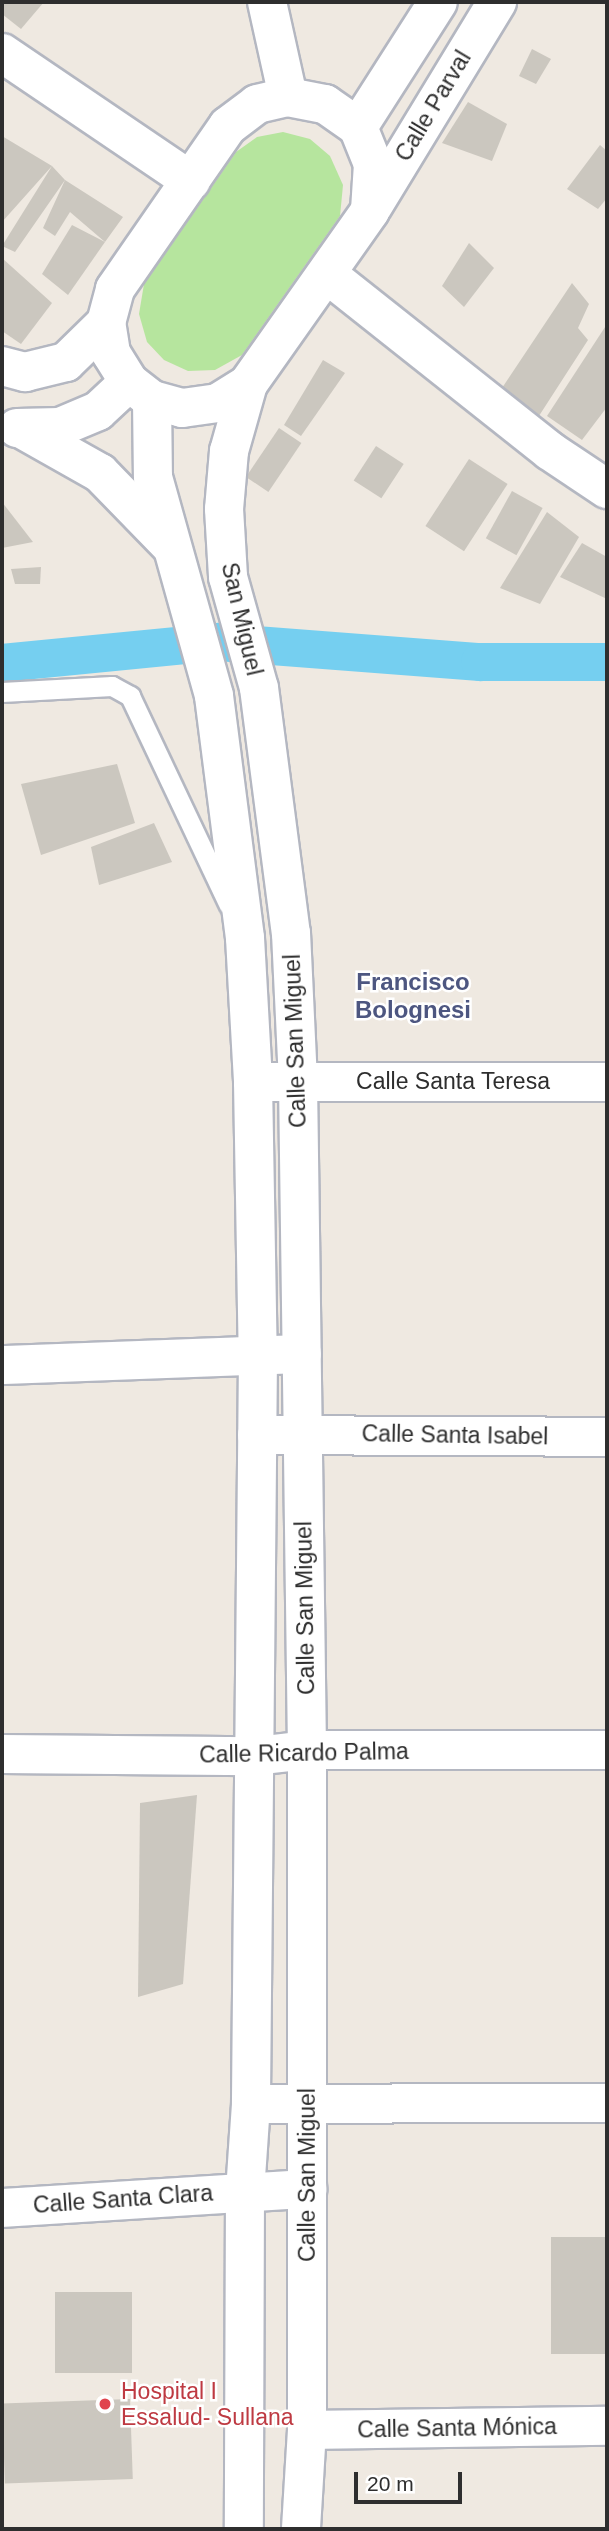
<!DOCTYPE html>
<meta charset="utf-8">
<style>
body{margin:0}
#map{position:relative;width:609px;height:2531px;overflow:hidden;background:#efe9e1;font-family:Helvetica,sans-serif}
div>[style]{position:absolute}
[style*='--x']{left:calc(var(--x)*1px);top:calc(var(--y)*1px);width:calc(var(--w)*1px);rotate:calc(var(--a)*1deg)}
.green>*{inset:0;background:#b6e59e}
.canal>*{height:38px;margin:-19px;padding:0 19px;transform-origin:19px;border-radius:19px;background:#75cff0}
.building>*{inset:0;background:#cbc7bf;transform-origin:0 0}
.roads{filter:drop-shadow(2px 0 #b4b7c1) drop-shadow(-2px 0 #b4b7c1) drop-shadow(0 2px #b4b7c1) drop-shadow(0 -2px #b4b7c1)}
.lane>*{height:19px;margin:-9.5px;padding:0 9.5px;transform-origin:9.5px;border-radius:9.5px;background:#fff}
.street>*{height:38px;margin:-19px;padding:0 19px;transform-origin:19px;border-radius:19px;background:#fff}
.secondary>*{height:38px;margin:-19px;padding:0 19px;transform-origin:19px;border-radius:19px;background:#fff}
.dots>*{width:19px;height:19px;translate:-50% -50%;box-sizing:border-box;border:4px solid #fff;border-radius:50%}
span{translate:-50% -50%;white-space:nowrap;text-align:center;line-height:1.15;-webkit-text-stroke:5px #fff;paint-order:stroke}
.street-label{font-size:23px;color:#2e2e2e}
.health-label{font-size:23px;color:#be3a42}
.left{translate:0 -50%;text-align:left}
.neighbourhood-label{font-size:24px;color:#4d5680;font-weight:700}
.frame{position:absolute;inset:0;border:4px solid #2e2e2e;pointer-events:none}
.scale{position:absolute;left:354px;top:2472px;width:108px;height:32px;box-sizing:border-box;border:4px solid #2e2e2e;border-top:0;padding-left:9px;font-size:21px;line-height:24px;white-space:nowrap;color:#2e2e2e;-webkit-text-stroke:5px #fff;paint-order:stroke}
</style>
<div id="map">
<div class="green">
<i style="clip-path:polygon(283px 132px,310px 139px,330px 156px,343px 185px,340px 216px,242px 355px,215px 370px,188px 371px,164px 360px,147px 342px,139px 314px,144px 284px,236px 152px,257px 137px)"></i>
</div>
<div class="canal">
<i style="--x:2;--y:663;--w:217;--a:-5.6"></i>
<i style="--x:218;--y:642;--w:263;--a:4.4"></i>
<i style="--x:480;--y:662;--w:127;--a:0"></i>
</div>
<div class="building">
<i style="clip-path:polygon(2px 2px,44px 2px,21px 29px,2px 14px)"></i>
<i style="clip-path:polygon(532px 49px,551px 59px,536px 84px,519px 76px)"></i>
<i style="clip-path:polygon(468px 102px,507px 124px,492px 161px,442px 143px)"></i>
<i style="clip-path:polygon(2px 136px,52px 166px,65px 180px,123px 217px,105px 242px,70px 212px,55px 236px,43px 228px,65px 180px,15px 252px,2px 246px,52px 166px,2px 222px)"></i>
<i style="clip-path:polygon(600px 145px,607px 151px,607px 198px,598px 209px,567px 189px)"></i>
<i style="clip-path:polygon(72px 225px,105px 242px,68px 295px,42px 274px)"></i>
<i style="clip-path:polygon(469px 243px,494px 268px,464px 307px,442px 286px)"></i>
<i style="clip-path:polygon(2px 258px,52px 303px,21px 344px,2px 331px)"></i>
<i style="clip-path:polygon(572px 283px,589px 304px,578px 328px,588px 340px,537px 419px,502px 388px)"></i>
<i style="clip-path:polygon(607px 324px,607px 407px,582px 440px,547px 416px)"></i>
<i style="clip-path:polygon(323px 360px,345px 373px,301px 436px,284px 425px)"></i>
<i style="left:279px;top:428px;width:27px;height:59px;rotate:34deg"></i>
<i style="left:376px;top:446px;width:33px;height:41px;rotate:33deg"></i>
<i style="left:469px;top:459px;width:46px;height:80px;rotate:33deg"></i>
<i style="left:512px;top:491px;width:35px;height:54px;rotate:29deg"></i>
<i style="clip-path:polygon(2px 502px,33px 542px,2px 548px)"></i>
<i style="clip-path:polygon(547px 512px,579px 537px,540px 604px,500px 588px)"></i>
<i style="clip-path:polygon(582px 543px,607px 557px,607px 599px,560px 577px)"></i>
<i style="clip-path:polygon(41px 567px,40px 584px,15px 584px,11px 569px)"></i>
<i style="clip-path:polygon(117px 764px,135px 823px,41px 855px,21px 784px)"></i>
<i style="clip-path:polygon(154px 823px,172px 862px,99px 885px,91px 847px)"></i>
<i style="clip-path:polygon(197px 1795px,183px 1984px,138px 1997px,140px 1803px)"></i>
<i style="left:607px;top:2237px;width:117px;height:56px;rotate:90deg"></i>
<i style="left:55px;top:2292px;width:77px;height:81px"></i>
<i style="left:130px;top:2399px;width:80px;height:128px;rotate:88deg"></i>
</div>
<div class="roads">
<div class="lane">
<i style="--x:2;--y:692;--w:110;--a:-3.1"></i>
<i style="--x:112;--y:686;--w:21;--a:29"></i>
<i style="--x:130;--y:696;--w:231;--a:64.7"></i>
</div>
<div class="street">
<i style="--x:2;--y:53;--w:228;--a:34.1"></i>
<i style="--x:328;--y:275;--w:283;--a:38.4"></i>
<i style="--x:550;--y:451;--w:69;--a:33.7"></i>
<i style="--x:253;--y:1082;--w:354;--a:0"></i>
<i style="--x:2;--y:1365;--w:300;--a:-2.1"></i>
<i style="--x:257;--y:1435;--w:350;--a:0.3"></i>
<i style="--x:2;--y:1754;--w:253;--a:0.5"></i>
<i style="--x:255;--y:1756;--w:52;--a:-6.6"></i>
<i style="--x:307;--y:1750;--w:300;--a:0"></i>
<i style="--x:251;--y:2104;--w:356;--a:-0.2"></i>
<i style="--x:2;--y:2208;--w:306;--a:-3.6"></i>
<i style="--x:307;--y:2430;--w:300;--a:-0.8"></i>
</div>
<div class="secondary">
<i style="--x:267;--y:2;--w:97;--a:77.5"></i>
<i style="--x:358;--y:127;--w:148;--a:-57.4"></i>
<i style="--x:373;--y:206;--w:239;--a:-58.7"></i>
<i style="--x:2;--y:366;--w:24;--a:15"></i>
<i style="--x:25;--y:372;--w:42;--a:-13.7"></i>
<i style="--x:66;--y:362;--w:56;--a:-44.3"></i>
<i style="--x:248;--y:384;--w:36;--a:148"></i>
<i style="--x:218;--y:403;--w:36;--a:172"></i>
<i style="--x:182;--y:408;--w:31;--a:-165"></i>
<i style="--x:152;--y:400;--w:29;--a:-142"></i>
<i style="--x:129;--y:382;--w:34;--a:-122"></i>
<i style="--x:111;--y:353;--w:30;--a:-99"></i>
<i style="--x:106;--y:323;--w:35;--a:-75"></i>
<i style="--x:115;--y:289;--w:198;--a:-55.3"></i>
<i style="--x:228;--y:126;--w:36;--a:-37"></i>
<i style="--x:257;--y:104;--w:32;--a:-13"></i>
<i style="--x:288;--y:97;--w:38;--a:11"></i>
<i style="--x:325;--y:104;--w:40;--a:34.9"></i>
<i style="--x:358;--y:127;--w:40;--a:68"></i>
<i style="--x:373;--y:164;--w:47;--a:93.7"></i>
<i style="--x:370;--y:211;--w:212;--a:125.2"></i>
<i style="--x:248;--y:384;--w:70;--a:105.8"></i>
<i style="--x:229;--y:451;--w:58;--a:94.9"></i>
<i style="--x:224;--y:509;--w:68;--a:86.6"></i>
<i style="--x:228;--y:577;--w:115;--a:74.4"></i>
<i style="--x:259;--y:688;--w:247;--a:82.6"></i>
<i style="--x:291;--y:933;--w:148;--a:87.3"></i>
<i style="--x:298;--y:1081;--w:669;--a:89.23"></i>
<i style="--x:307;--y:1750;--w:680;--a:90"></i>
<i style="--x:307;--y:2430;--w:99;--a:93.5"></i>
<i style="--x:152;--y:400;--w:77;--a:89.3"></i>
<i style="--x:153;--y:477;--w:227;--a:74.4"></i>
<i style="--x:214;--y:696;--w:244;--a:82.7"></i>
<i style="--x:245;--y:938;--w:144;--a:86.8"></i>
<i style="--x:253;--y:1082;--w:274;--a:89"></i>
<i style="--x:258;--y:1356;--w:748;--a:90.54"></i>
<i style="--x:251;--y:2104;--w:87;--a:93.9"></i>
<i style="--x:245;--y:2191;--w:338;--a:90.2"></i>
<i style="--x:17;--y:428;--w:43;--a:-1.3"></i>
<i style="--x:60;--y:427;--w:41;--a:-22.8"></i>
<i style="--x:98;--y:411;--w:42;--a:-43.1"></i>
<i style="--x:20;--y:428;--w:92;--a:29.4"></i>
<i style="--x:100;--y:473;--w:99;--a:45.8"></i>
</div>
</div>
<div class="dots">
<i style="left:105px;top:2404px;background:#e0444e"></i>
</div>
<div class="street-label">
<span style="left:433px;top:106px;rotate:-59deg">Calle Parval</span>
<span style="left:242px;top:619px;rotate:77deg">San Miguel</span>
<span style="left:295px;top:1041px;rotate:-92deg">Calle San Miguel</span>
<span style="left:453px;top:1081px">Calle Santa Teresa</span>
<span style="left:455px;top:1435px;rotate:1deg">Calle Santa Isabel</span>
<span style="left:305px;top:1608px;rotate:-91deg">Calle San Miguel</span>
<span style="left:304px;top:1753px;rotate:-1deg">Calle Ricardo Palma</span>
<span style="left:307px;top:2175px;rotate:-90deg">Calle San Miguel</span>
<span style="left:123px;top:2199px;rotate:-4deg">Calle Santa Clara</span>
<span style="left:457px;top:2428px;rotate:-1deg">Calle Santa Mónica</span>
</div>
<div class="health-label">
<span class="left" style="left:121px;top:2404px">Hospital I<br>Essalud- Sullana</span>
</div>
<div class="neighbourhood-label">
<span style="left:413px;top:996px">Francisco<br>Bolognesi</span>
</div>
<div class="frame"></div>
<div class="scale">20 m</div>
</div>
